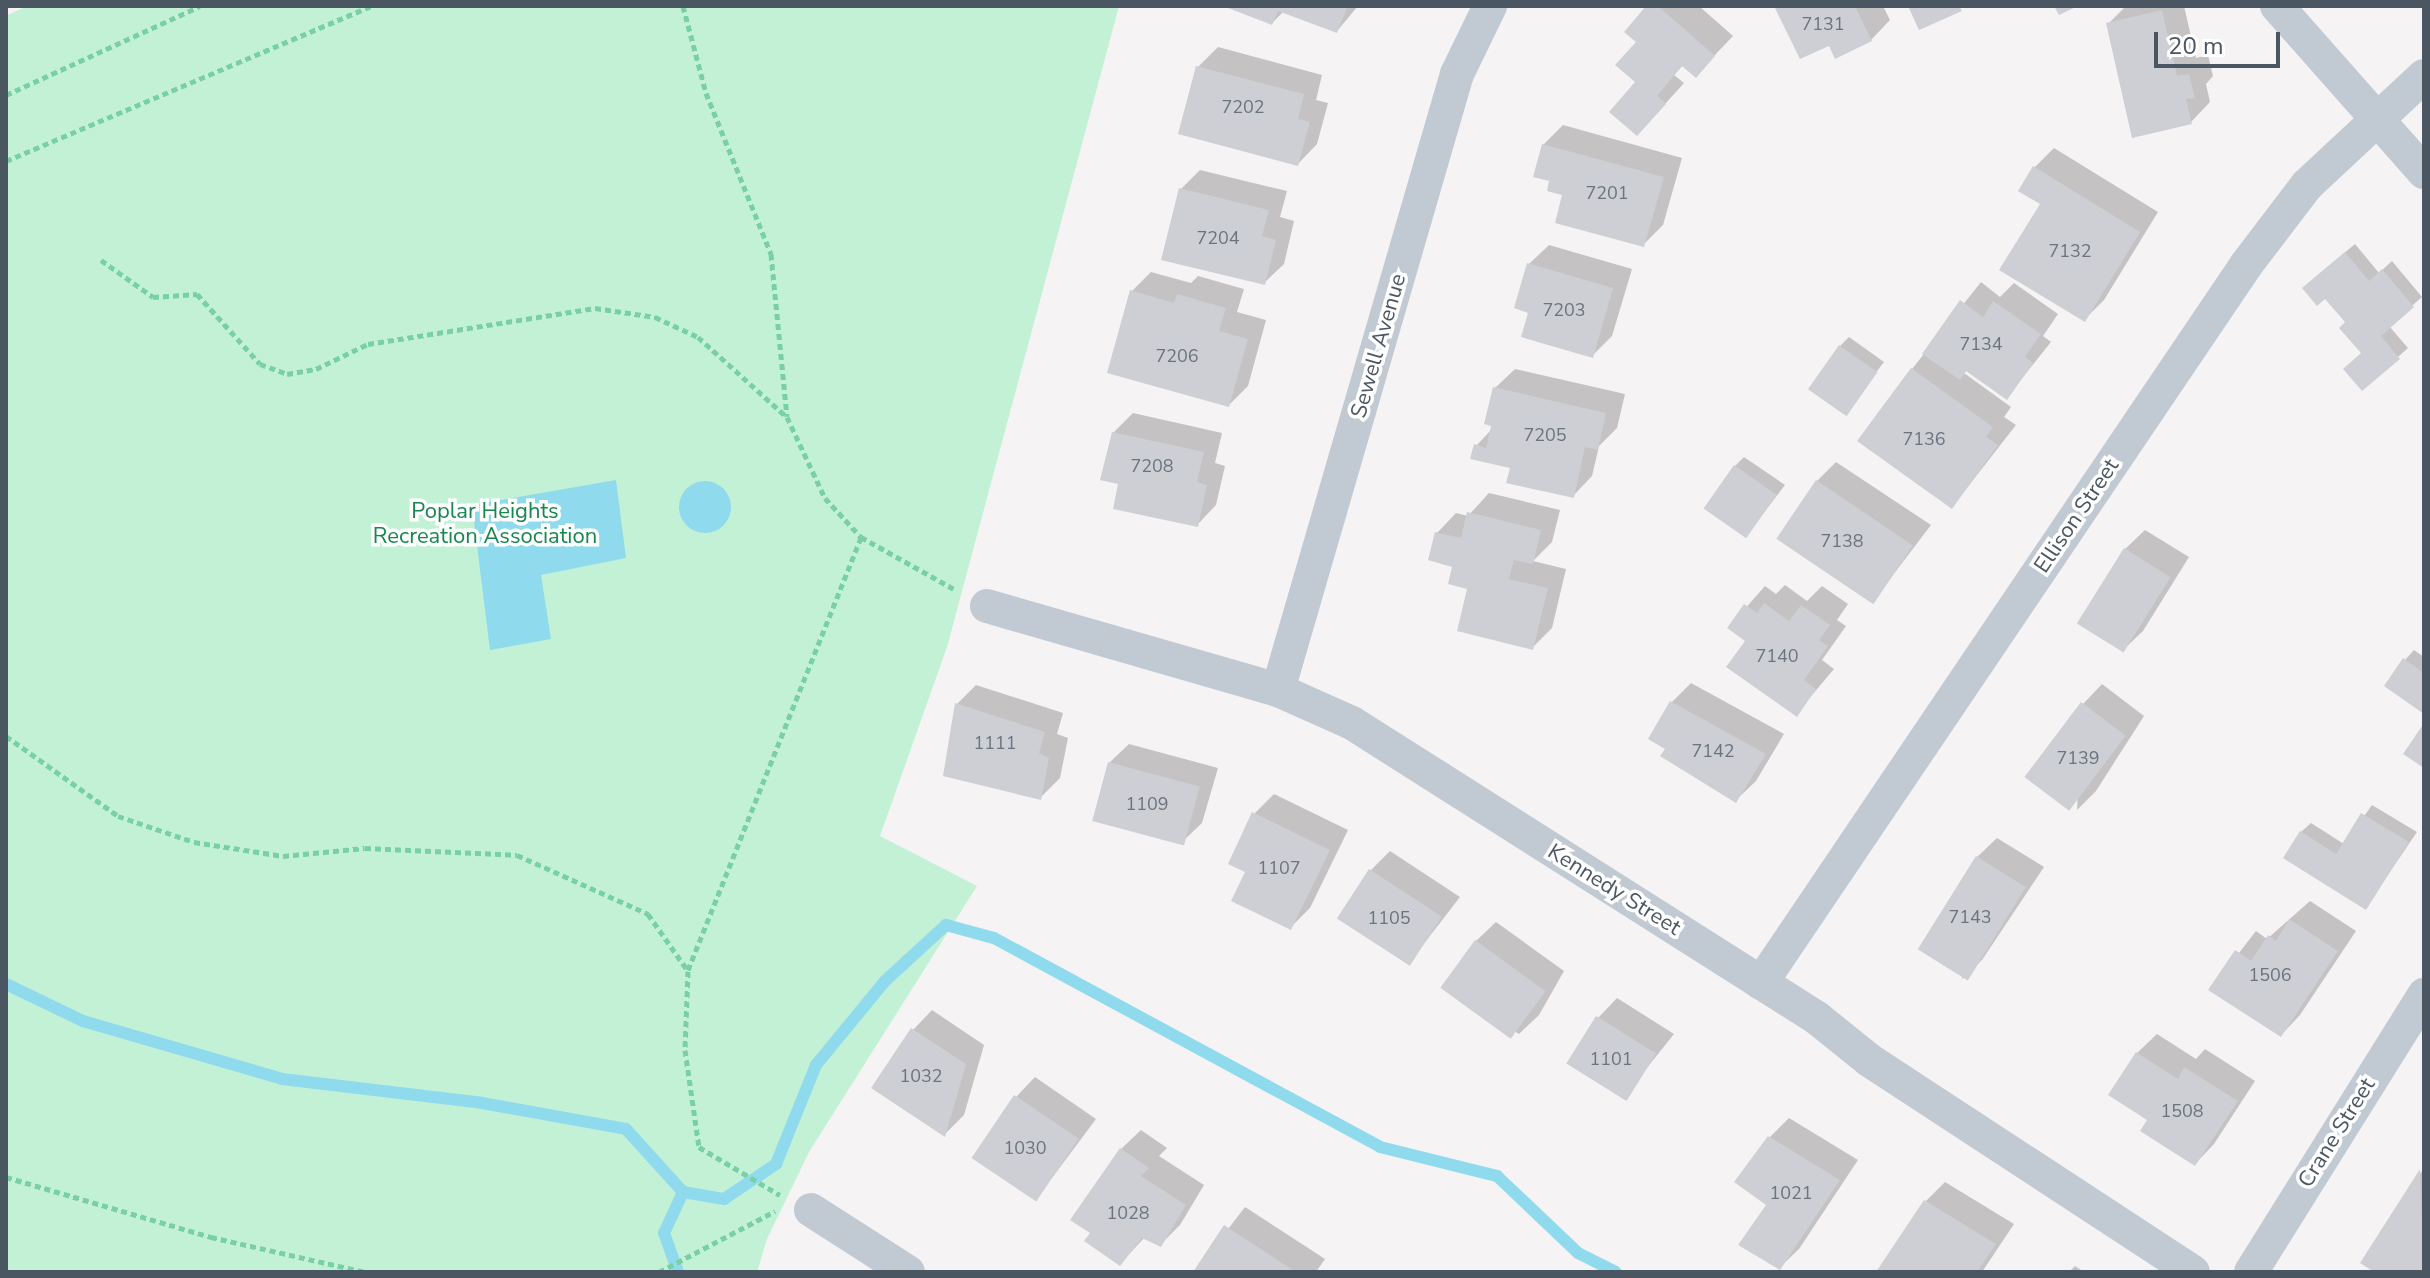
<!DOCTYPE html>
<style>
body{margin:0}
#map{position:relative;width:2430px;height:1278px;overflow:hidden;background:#f5f3f3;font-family:"Nunito Sans",sans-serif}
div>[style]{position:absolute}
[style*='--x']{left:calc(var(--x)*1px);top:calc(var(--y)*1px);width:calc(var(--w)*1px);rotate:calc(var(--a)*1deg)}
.green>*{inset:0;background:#c3f1d5}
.water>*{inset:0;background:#90daee}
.round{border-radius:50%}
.shadow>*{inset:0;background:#0003}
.stream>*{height:12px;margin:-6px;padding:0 6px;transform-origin:6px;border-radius:6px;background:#90daee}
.building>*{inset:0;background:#cdcfd5;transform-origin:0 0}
.path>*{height:5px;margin-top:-2.5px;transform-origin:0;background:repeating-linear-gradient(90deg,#7ad0a6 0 6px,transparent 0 10px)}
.street>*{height:34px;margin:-17px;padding:0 17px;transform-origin:17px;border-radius:17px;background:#c1cad2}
span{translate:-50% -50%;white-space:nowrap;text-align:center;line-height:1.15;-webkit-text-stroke:7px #fff;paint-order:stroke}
.number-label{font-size:18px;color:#6b747e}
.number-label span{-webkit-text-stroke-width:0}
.street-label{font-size:22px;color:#4a5661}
.park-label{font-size:22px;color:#17864f}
.frame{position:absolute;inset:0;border:8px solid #4a5661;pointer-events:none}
.scale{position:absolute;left:2154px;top:32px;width:126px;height:36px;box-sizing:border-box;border:4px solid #4a5661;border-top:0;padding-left:10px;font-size:24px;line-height:28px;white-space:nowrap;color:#4a5661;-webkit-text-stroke:6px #fff;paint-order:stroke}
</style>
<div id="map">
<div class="green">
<i style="clip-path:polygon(27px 6px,1119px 6px,947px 647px,880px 836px,977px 886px,809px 1152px,767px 1239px,757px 1272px,6px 1272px,6px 16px)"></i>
</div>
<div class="water">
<i style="clip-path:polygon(616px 480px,626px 558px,541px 575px,551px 639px,490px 650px,472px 505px)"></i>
<i class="round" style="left:679px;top:481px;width:52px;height:52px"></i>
</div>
<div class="shadow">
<i style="clip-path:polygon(1227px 6px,1358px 6px,1337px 31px,1284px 11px,1272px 23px)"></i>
<i style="clip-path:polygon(1649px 6px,1699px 6px,1733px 36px,1696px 75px,1684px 64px,1674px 75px,1684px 83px,1656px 114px,1639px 42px)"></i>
<i style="clip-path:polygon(1776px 6px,1883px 6px,1890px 20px,1871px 40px,1829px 43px)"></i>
<i style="clip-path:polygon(2126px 6px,2184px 6px,2196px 58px,2208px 55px,2213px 76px,2206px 84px,2210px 102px,2191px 122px,2108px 24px)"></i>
<i style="clip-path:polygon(1218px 47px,1322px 75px,1316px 100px,1328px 103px,1317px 144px,1298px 164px,1198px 67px)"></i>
<i style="clip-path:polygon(1563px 125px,1682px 158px,1663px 225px,1644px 244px,1551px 180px,1543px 145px)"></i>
<i style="clip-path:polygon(2054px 148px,2158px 212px,2104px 300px,2085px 319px,2034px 168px)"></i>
<i style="clip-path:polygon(1200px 170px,1287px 191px,1280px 217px,1294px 221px,1284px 264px,1264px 283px,1181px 189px)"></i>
<i style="clip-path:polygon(2355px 244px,2379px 273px,2392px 261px,2422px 297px,2389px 326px,2408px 348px,2362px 389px,2363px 352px,2348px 322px,2313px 279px)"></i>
<i style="clip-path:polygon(1549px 245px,1632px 269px,1612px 336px,1592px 356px,1531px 311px,1529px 264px)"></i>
<i style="clip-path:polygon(1151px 272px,1191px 283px,1198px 276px,1244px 289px,1237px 312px,1266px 320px,1248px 386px,1229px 405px,1132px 291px)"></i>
<i style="clip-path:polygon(1981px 282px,2000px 297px,2014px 283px,2058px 314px,2043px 336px,2051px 342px,2007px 397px,1967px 370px,1964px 373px,2011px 407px,2004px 417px,2016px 425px,1952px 507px,1912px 369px)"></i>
<i style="clip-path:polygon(1849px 337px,1884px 362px,1844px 413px,1840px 346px)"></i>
<i style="clip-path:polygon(1515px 369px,1625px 394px,1617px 428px,1599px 446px,1592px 476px,1573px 496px,1476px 446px,1492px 429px,1495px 388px)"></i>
<i style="clip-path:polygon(1133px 413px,1222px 433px,1215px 463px,1225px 466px,1216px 505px,1197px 525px,1121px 482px,1113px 433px)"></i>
<i style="clip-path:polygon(1744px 457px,1785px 485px,1746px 536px,1735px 466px)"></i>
<i style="clip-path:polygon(1836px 462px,1931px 525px,1873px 601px,1817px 481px)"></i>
<i style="clip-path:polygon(1489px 493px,1560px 510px,1552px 542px,1533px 561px,1566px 569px,1552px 628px,1532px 648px,1470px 587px,1437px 533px,1456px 513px,1468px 516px)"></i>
<i style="clip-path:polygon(2145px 530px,2189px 557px,2143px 631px,2123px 650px,2125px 549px)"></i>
<i style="clip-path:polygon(1785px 585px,1807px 601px,1822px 586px,1848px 604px,1837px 620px,1846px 626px,1822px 660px,1834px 669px,1796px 714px,1748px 641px,1729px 627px,1765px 586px,1776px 594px)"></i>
<i style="clip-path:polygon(2414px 650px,2424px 657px,2424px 711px,2405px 660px)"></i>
<i style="clip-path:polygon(1691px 683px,1784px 734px,1756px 781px,1736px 800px,1668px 748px,1672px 702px)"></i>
<i style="clip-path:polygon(2102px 684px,2144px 716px,2096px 791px,2077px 810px,2083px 704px)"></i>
<i style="clip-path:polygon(976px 685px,1063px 713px,1057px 734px,1068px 738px,1060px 778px,1040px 798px,957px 704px)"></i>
<i style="clip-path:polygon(1129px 744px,1218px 768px,1202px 823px,1182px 842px,1109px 763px)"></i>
<i style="clip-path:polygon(1274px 794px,1348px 830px,1310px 908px,1291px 927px,1248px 872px,1254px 814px)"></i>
<i style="clip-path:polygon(2372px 805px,2417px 832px,2366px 907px,2301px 832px,2311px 823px,2344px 844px)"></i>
<i style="clip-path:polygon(1997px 838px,2044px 867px,1982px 960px,1962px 979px,1977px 857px)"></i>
<i style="clip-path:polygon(1390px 851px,1460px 897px,1409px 963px,1370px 871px)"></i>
<i style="clip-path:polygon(2310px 901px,2356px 931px,2300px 1015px,2281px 1035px,2211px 989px,2256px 931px,2267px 939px)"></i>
<i style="clip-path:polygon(1496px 922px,1564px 971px,1539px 1015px,1519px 1034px,1446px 989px,1476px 941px)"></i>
<i style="clip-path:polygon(1617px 998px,1674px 1034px,1622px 1099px,1598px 1018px)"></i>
<i style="clip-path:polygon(932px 1010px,984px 1045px,964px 1115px,945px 1134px,913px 1030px)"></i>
<i style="clip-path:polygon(2157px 1034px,2196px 1059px,2205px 1049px,2255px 1081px,2214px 1144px,2195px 1164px,2150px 1120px,2137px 1053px)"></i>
<i style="clip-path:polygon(1035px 1077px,1096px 1119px,1037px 1198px,1016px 1097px)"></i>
<i style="clip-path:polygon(1789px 1118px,1858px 1160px,1799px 1249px,1779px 1268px,1769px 1204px,1770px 1137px)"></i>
<i style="clip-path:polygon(1141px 1130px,1167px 1148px,1159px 1156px,1204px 1185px,1180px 1225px,1160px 1245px,1145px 1237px,1120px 1264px,1093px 1232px,1121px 1149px)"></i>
<i style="clip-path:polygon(2424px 1168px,2424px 1272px,2377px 1272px,2362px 1262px)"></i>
<i style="clip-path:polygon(1945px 1182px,2014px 1224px,1982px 1272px,1878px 1272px,1926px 1201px)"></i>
<i style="clip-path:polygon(1245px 1207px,1325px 1259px,1316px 1272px,1195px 1272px)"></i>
<i style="clip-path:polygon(2075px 1266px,2084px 1272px,2069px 1272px)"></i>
</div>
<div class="stream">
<i style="--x:6;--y:984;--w:85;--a:25.7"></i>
<i style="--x:83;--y:1021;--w:207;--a:16.2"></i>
<i style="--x:282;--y:1079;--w:201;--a:6.8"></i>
<i style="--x:482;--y:1103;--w:146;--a:10.2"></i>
<i style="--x:626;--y:1129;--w:85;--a:47.9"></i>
<i style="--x:683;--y:1192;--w:42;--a:9.7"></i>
<i style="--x:724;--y:1199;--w:63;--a:-33.9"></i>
<i style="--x:776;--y:1164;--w:107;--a:-68"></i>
<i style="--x:816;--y:1065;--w:109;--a:-50.6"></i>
<i style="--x:885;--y:981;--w:83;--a:-42.6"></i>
<i style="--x:946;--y:925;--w:50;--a:15.2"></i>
<i style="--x:994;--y:938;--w:439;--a:28.4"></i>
<i style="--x:1380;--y:1147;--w:121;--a:13.9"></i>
<i style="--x:1497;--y:1176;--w:112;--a:43.5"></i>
<i style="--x:1578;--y:1253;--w:42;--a:26.6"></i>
<i style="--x:678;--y:1272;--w:41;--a:-109.7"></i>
<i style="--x:664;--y:1233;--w:45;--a:-65.1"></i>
</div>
<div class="building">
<i style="clip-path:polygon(1223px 6px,1348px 6px,1337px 33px,1278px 11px,1272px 25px)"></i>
<i style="clip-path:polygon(1646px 6px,1658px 6px,1715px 56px,1696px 78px,1682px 66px,1657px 96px,1666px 104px,1637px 136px,1609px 112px,1635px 82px,1615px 65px,1636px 42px,1624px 32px)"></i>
<i style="clip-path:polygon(1774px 6px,1855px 6px,1872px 41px,1835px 59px,1829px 46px,1800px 59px)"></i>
<i style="clip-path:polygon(1908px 6px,1959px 6px,1962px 11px,1919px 30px)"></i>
<i style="clip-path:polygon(2054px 6px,2078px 6px,2059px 15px)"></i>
<i style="clip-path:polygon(2162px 10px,2177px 76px,2189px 74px,2195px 98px,2186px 99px,2192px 124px,2132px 138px,2106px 23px)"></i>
<i style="clip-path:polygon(1196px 66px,1304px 94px,1298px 119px,1310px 122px,1298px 166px,1178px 134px)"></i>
<i style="clip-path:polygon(1542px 144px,1664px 177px,1644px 247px,1555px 223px,1562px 195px,1547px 191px,1549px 181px,1533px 177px)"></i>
<i style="clip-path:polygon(2033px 166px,2140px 232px,2085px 322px,1999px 270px,2040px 204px,2018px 191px)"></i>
<i style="clip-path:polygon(1179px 188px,1269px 210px,1262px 236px,1276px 240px,1265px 285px,1161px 260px)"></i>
<i style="clip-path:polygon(2345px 252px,2369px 281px,2382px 269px,2414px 307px,2381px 336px,2400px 359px,2362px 391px,2343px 369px,2361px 353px,2339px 328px,2345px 322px,2325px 299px,2317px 306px,2302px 288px)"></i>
<i style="clip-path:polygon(1527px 263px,1613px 288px,1593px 358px,1521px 337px,1528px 313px,1514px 308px)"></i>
<i style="clip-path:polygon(1130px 290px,1174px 303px,1177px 294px,1226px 308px,1219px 331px,1248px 339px,1229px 407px,1107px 373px)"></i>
<i style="clip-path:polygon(1960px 300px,1983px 317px,1993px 301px,2041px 334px,2025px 357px,2033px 363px,2007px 400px,1966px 371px,1960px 380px,1922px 354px)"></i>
<i style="left:1839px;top:345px;width:47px;height:54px;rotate:35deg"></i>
<i style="clip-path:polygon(1911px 368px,1993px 427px,1986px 437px,1998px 445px,1952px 509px,1857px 441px)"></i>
<i style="clip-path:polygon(1493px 387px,1606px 413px,1598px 450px,1585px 447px,1574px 498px,1506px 483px,1510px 468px,1470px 459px,1474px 444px,1486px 448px,1491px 426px,1484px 424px)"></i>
<i style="clip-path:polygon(1112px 432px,1204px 452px,1197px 482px,1207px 485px,1198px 527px,1113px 509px,1118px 484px,1100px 480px)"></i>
<i style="left:1734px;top:465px;width:52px;height:53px;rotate:35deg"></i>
<i style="left:1816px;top:480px;width:117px;height:71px;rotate:34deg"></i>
<i style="clip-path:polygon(1467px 512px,1541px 530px,1533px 564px,1514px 560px,1509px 579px,1548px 588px,1533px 650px,1457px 631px,1467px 589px,1448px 584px,1452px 567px,1428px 560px,1435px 532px,1461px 538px)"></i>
<i style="left:2124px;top:548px;width:55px;height:89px;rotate:32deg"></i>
<i style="clip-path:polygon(1764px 603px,1789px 621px,1801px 605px,1830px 625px,1819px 640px,1828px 646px,1804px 680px,1816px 689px,1797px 717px,1726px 667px,1745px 641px,1727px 628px,1744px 604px,1757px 613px)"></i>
<i style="clip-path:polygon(2403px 658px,2424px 673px,2424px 714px,2384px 686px)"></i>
<i style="clip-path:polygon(1670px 701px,1766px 754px,1736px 803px,1660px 756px,1665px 749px,1648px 739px)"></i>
<i style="left:2081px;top:702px;width:56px;height:94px;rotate:37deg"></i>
<i style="clip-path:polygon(955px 703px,1045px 732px,1039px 753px,1049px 758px,1041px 800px,943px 776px)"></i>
<i style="clip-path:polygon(2424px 723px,2424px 768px,2403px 754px)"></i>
<i style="left:1108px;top:762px;width:95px;height:61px;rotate:15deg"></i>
<i style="clip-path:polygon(1252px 812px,1330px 850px,1291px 930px,1231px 901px,1245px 872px,1228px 864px)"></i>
<i style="clip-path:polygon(2361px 813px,2409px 842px,2366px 910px,2283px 858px,2300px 831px,2336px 854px)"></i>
<i style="left:1976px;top:856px;width:59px;height:110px;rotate:32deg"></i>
<i style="left:1369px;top:869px;width:87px;height:59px;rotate:33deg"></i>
<i style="clip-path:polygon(2289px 919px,2338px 951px,2281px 1037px,2208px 990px,2235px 950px,2251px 961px,2268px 935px,2276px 941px)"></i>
<i style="left:1475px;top:940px;width:87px;height:59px;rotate:36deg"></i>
<i style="left:1596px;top:1016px;width:71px;height:56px;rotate:32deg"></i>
<i style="clip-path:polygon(911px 1028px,966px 1064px,945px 1137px,871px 1088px)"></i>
<i style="clip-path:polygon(2136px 1052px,2178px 1079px,2184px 1067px,2238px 1101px,2195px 1166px,2140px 1131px,2147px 1120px,2108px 1095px)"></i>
<i style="left:1014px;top:1095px;width:78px;height:76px;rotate:34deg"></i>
<i style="clip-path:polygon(1768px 1136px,1840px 1180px,1780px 1270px,1738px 1245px,1766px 1205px,1734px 1182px)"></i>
<i style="clip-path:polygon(1120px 1148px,1149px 1168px,1141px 1176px,1186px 1205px,1161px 1247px,1142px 1238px,1120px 1266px,1084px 1241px,1090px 1233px,1070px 1220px)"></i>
<i style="clip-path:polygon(2420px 1169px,2424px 1272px,2374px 1272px,2360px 1263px)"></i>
<i style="clip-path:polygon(1924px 1200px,1996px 1244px,1977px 1272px,1876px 1272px)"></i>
<i style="clip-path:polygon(1224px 1225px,1296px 1272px,1193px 1272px)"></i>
</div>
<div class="path">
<i style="--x:683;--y:6;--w:90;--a:75.2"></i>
<i style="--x:706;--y:93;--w:174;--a:68"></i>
<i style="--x:771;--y:254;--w:163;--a:84.4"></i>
<i style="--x:6;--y:95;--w:213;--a:-24.6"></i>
<i style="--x:6;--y:161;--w:397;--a:-23"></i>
<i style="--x:101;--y:260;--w:64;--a:35.4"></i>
<i style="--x:153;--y:297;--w:44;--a:-3.9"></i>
<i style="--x:197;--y:294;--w:94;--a:48"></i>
<i style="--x:260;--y:364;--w:29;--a:20"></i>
<i style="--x:287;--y:374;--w:29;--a:-10"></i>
<i style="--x:316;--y:369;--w:58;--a:-25.7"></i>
<i style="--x:368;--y:344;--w:230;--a:-9"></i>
<i style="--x:595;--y:308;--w:61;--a:8.5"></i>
<i style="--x:655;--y:317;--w:47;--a:24.9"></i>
<i style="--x:698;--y:337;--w:120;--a:42"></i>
<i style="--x:787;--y:417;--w:89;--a:64.9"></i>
<i style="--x:825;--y:498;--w:53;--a:47.3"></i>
<i style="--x:861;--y:537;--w:107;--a:29.2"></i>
<i style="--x:6;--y:736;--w:138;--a:35.5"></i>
<i style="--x:118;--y:816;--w:80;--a:18.9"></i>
<i style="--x:194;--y:842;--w:90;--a:8.9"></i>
<i style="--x:283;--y:856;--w:82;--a:-5.6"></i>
<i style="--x:365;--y:848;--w:152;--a:2.6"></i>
<i style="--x:517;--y:855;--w:144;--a:24.2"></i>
<i style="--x:648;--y:914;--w:70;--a:54.9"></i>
<i style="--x:688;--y:971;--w:79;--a:92.2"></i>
<i style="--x:685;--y:1050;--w:98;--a:81.8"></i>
<i style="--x:699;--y:1147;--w:94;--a:30.7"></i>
<i style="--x:688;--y:970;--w:466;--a:-68.2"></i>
<i style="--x:6;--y:1177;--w:214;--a:16.3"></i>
<i style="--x:211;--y:1237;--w:158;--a:12.8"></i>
<i style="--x:659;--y:1272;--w:131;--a:-27.7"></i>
</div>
<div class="street">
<i style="--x:2277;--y:6;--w:222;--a:48.5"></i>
<i style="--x:987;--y:606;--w:303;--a:16.1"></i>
<i style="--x:1278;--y:690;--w:81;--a:24"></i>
<i style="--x:1352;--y:723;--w:551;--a:32.39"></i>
<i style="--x:1817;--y:1018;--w:67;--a:38.9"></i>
<i style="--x:1869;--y:1060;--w:387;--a:33.2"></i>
<i style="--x:1278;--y:690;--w:641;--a:-73.8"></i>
<i style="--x:1457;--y:74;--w:76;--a:-64.1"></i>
<i style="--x:1761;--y:983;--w:866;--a:-55.96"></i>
<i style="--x:2246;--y:265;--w:101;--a:-52.7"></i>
<i style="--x:2307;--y:185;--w:160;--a:-43"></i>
<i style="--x:811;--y:1210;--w:115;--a:32.6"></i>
<i style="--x:2251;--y:1272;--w:327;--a:-58"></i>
</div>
<div class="number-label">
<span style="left:1823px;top:24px">7131</span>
<span style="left:1243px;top:107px">7202</span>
<span style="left:1607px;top:193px">7201</span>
<span style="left:1218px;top:238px">7204</span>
<span style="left:2070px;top:251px">7132</span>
<span style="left:1564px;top:310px">7203</span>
<span style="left:1981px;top:344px">7134</span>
<span style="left:1177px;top:356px">7206</span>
<span style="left:1545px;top:435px">7205</span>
<span style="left:1924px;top:439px">7136</span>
<span style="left:1152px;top:466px">7208</span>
<span style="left:1842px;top:541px">7138</span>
<span style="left:1777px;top:656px">7140</span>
<span style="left:995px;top:743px">1111</span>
<span style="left:1713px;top:751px">7142</span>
<span style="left:2078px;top:758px">7139</span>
<span style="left:1147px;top:804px">1109</span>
<span style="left:1279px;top:868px">1107</span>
<span style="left:1970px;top:917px">7143</span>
<span style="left:1389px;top:918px">1105</span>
<span style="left:2270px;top:975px">1506</span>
<span style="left:1611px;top:1059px">1101</span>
<span style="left:921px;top:1076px">1032</span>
<span style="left:2182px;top:1111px">1508</span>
<span style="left:1025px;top:1148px">1030</span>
<span style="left:1791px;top:1193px">1021</span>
<span style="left:1128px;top:1213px">1028</span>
</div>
<div class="street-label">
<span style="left:1379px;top:346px;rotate:-74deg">Sewell Avenue</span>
<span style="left:2077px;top:516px;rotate:-56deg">Ellison Street</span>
<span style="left:1614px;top:890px;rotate:32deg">Kennedy Street</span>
<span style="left:2337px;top:1133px;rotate:-58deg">Crane Street</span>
</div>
<div class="park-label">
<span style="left:485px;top:524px">Poplar Heights<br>Recreation Association</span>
</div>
<div class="frame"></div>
<div class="scale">20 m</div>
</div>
